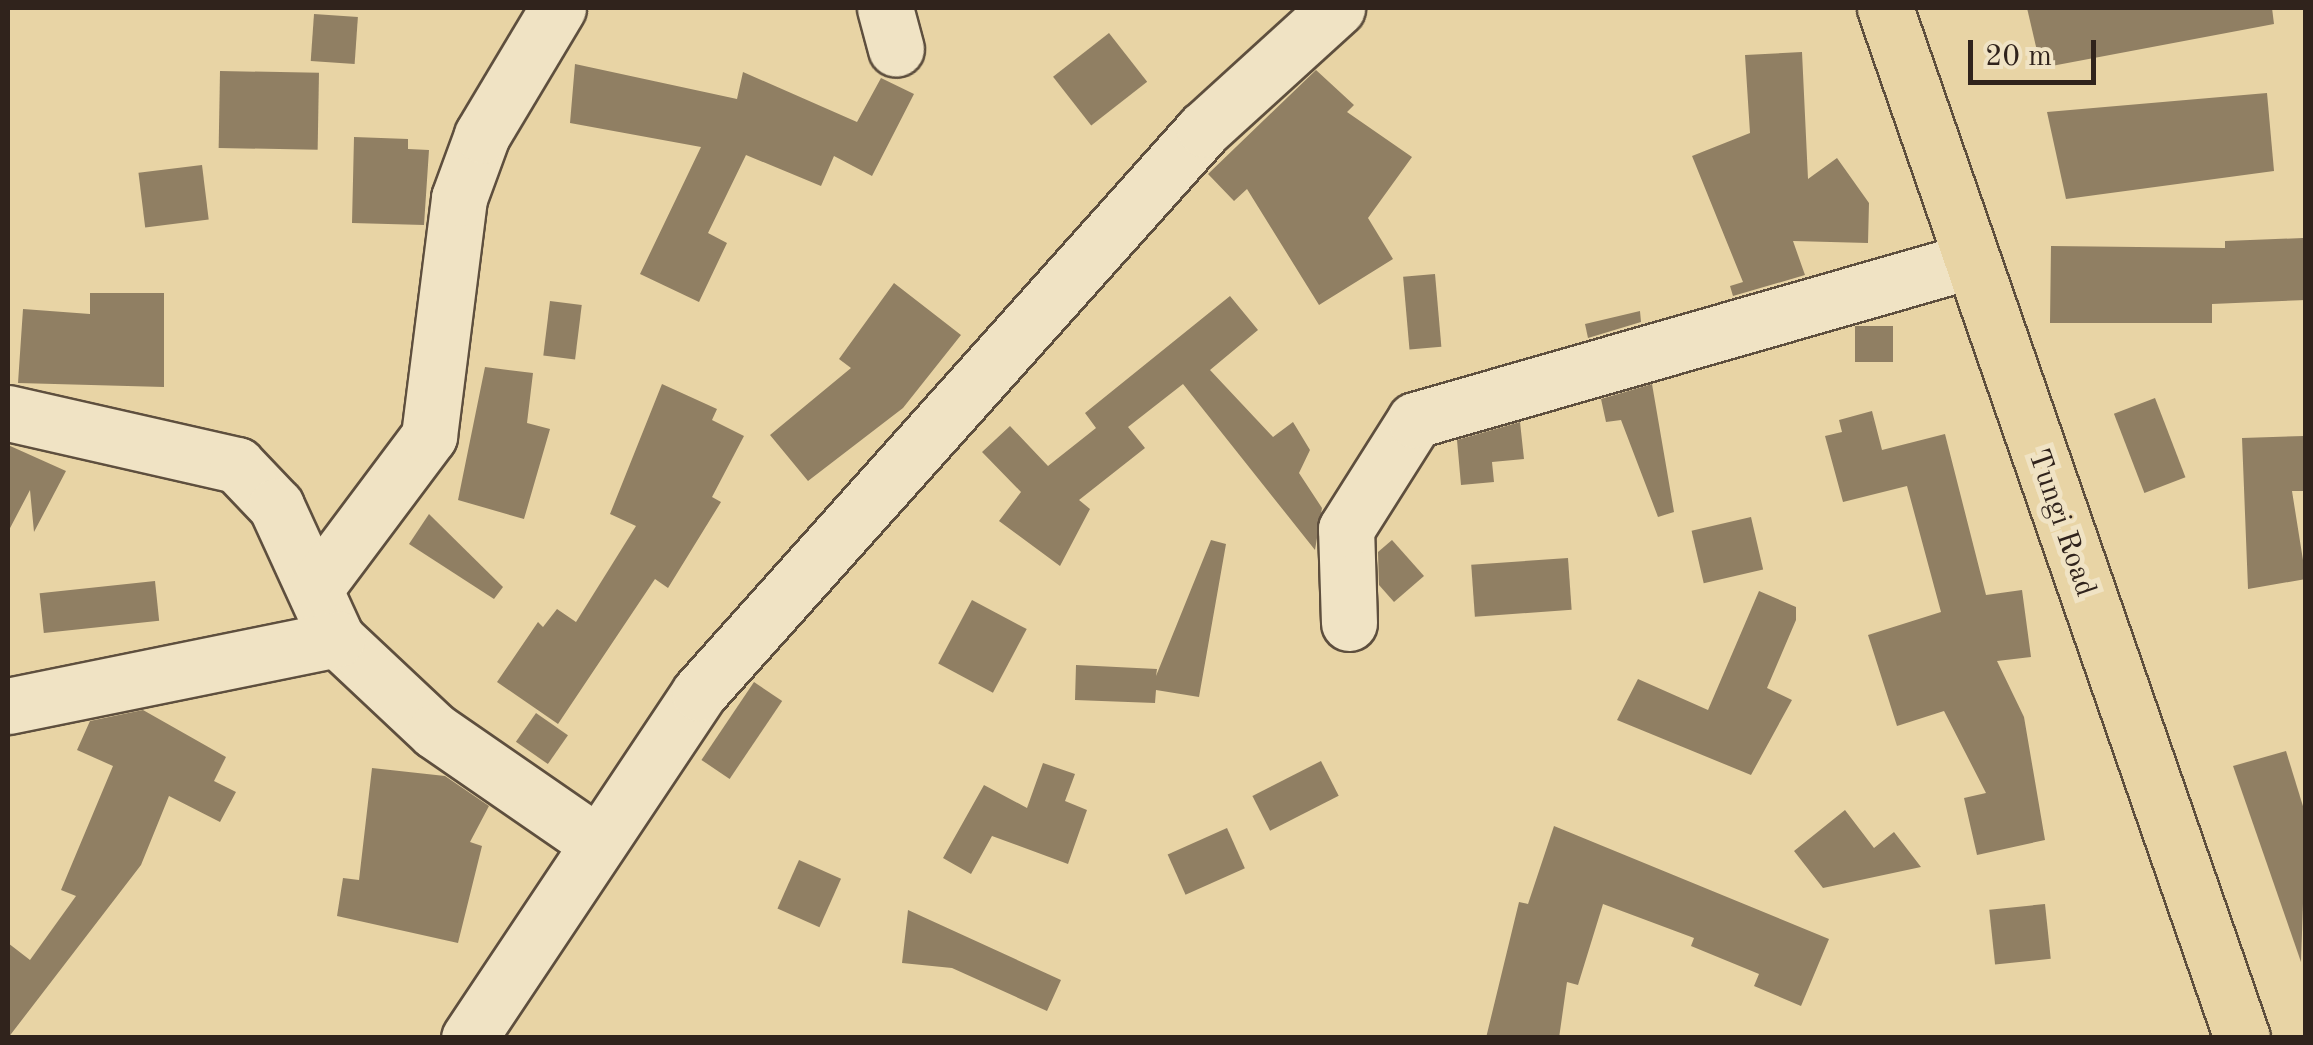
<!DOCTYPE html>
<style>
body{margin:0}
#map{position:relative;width:2313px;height:1045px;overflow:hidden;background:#e8d4a5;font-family:"Old Standard TT",serif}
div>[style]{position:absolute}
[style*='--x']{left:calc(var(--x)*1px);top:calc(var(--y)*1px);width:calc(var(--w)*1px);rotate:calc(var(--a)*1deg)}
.building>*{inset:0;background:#907f63;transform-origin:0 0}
.roads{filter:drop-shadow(2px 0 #5e4f3e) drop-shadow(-2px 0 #5e4f3e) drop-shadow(0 2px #5e4f3e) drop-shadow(0 -2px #5e4f3e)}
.minor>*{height:55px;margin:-27.5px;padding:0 27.5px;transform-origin:27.5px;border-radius:27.5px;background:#f0e3c4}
.major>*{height:55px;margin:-27.5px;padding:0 27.5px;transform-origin:27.5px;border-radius:27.5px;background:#e8d4a5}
span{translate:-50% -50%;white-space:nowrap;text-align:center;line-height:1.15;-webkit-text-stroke:10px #f0e3c4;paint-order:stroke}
.street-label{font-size:30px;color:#30231c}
.frame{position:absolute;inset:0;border:10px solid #30231c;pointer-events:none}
.scale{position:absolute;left:1968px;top:40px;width:128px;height:45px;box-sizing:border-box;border:5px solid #30231c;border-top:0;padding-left:12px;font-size:30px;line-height:35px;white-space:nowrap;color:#30231c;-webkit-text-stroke:8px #f0e3c4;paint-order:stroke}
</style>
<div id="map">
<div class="building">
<i style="clip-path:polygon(2027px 8px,2272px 8px,2274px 24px,2041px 68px)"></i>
<i style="left:314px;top:14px;width:44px;height:47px;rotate:4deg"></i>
<i style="left:1109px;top:33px;width:62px;height:71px;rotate:52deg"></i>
<i style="clip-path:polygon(1802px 52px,1808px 179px,1837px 158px,1869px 203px,1868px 243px,1793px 241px,1805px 275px,1733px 296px,1730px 286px,1743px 282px,1692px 156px,1750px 133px,1745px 55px)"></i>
<i style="clip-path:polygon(575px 64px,737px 99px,743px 72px,857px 122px,881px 78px,914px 94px,872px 176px,834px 156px,821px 186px,746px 155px,708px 233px,727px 243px,699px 302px,640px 274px,701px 147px,570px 123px)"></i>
<i style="clip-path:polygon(1316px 70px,1354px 105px,1347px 112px,1412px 157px,1368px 218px,1393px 259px,1319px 305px,1247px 189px,1234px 201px,1208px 174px)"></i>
<i style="left:220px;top:71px;width:99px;height:77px;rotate:1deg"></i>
<i style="clip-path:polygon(2267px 93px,2274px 171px,2066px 199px,2047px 112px)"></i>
<i style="clip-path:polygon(354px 137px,408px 139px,408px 149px,429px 150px,424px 225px,352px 223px)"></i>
<i style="left:202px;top:165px;width:55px;height:64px;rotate:83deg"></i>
<i style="clip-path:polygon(2303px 238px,2306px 300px,2212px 304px,2212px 323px,2050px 323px,2051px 246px,2225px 248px,2225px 241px)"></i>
<i style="left:1435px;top:274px;width:73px;height:32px;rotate:85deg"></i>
<i style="clip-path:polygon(894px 283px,961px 335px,903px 408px,808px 481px,770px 435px,851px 368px,839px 359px)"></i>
<i style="clip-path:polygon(90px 293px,164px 293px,164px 387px,18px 383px,23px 309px,90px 314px)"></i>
<i style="clip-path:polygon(1230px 296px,1258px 330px,1210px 370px,1273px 437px,1293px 422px,1310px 450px,1299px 473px,1322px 508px,1315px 550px,1183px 384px,1128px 427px,1145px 448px,1079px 500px,1090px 509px,1060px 566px,999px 521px,1021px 492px,982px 452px,1010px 426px,1048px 466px,1096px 428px,1085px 413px)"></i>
<i style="left:550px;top:301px;width:32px;height:55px;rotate:7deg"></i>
<i style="clip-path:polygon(1640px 311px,1641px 322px,1588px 338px,1585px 324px)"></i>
<i style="left:1855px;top:326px;width:38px;height:36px"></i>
<i style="clip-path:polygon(485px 367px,533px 373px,527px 423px,550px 429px,524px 519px,458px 500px)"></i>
<i style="clip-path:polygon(662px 384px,717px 409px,712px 420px,744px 436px,712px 497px,721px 502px,668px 588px,655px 579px,558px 724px,497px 682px,538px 622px,543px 627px,557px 609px,576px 622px,636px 526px,610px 514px)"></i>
<i style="clip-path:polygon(1652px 384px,1674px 512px,1658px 517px,1621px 420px,1606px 422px,1601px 399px)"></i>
<i style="left:2155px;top:398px;width:85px;height:44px;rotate:69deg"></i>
<i style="clip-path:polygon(1872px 411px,1882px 450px,1945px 434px,1986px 595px,2022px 590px,2031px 657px,1997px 661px,2024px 717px,2045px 840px,1977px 855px,1964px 798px,1986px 793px,1944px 711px,1897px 726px,1868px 635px,1941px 612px,1907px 486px,1843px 502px,1825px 436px,1842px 432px,1839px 420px)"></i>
<i style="clip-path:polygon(1520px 422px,1524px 459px,1492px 462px,1494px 482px,1461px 485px,1457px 440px)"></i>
<i style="clip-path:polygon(2304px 436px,2306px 491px,2292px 491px,2306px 579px,2248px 589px,2242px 438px)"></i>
<i style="clip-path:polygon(8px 445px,66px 471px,34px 532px,30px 490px,8px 532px)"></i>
<i style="clip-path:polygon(429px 514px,503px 587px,494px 599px,409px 544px)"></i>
<i style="left:1751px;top:517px;width:54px;height:61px;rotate:77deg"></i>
<i style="clip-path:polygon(1211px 540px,1226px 544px,1199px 697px,1156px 690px,1155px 703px,1075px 700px,1076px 665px,1157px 669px,1156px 676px)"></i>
<i style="clip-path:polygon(1392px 540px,1424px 576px,1394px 602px,1379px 585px,1378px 552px)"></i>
<i style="left:1568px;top:558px;width:52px;height:97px;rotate:86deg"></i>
<i style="left:155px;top:581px;width:40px;height:116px;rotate:84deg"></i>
<i style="clip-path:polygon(1759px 591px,1796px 607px,1796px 620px,1767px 688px,1792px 700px,1751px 775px,1617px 720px,1638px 679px,1708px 710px)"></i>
<i style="left:972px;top:600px;width:62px;height:72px;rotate:28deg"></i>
<i style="left:754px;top:682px;width:34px;height:94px;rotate:34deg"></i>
<i style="clip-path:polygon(143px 710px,226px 757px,214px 781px,236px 792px,220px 822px,169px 796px,141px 865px,8px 1038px,8px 943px,30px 960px,76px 896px,61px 890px,113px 766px,77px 750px,90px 721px)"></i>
<i style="left:536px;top:713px;width:39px;height:35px;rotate:35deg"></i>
<i style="clip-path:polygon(2286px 751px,2306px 816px,2301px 962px,2233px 766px)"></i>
<i style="left:1321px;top:761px;width:39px;height:77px;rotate:63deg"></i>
<i style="clip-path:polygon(1043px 763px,1075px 774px,1065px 801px,1087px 810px,1068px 864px,992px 836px,971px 874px,943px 858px,984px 785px,1027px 808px)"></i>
<i style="clip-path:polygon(372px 768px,445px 776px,489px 806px,470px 842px,482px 846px,458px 943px,337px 916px,343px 878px,359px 880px)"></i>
<i style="clip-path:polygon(1845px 810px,1874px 848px,1894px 832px,1921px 867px,1823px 888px,1794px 851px)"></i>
<i style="clip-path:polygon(1554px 826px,1829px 939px,1801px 1006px,1754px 986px,1759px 974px,1691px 946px,1694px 938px,1603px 904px,1578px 985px,1567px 982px,1559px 1038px,1486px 1038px,1519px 902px,1528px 904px)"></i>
<i style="left:1227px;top:828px;width:44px;height:65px;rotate:66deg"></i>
<i style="left:799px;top:860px;width:46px;height:53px;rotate:24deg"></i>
<i style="left:2045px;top:904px;width:55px;height:56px;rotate:84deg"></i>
<i style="clip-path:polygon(908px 910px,1061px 980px,1047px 1011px,952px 968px,902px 963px)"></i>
</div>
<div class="roads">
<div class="minor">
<i style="--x:885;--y:8;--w:42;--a:75"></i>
<i style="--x:8;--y:413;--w:235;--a:12.8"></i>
<i style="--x:237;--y:465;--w:57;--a:46.4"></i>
<i style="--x:276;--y:506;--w:146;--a:65.4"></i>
<i style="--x:337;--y:639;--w:134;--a:43.2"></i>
<i style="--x:435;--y:731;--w:196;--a:34.6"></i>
<i style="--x:319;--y:583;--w:184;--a:-53.2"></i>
<i style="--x:429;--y:436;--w:240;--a:-82.8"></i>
<i style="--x:459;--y:198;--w:67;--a:-69.9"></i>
<i style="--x:482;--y:135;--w:148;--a:-59.1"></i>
<i style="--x:1349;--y:623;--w:94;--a:-91.8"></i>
<i style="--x:1346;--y:529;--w:129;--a:-57.7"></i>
<i style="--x:1415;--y:420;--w:576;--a:-16.01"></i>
<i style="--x:8;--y:706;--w:336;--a:-11.5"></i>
<i style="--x:469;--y:1038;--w:415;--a:-56.3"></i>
<i style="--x:699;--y:693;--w:757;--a:-48.16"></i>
<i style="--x:1204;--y:129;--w:180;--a:-42.3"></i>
</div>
<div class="major">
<i style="--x:1885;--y:8;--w:1090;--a:70.88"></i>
</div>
</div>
<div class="street-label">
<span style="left:2061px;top:523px;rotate:71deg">Tungi Road</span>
</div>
<div class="frame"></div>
<div class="scale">20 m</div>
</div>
